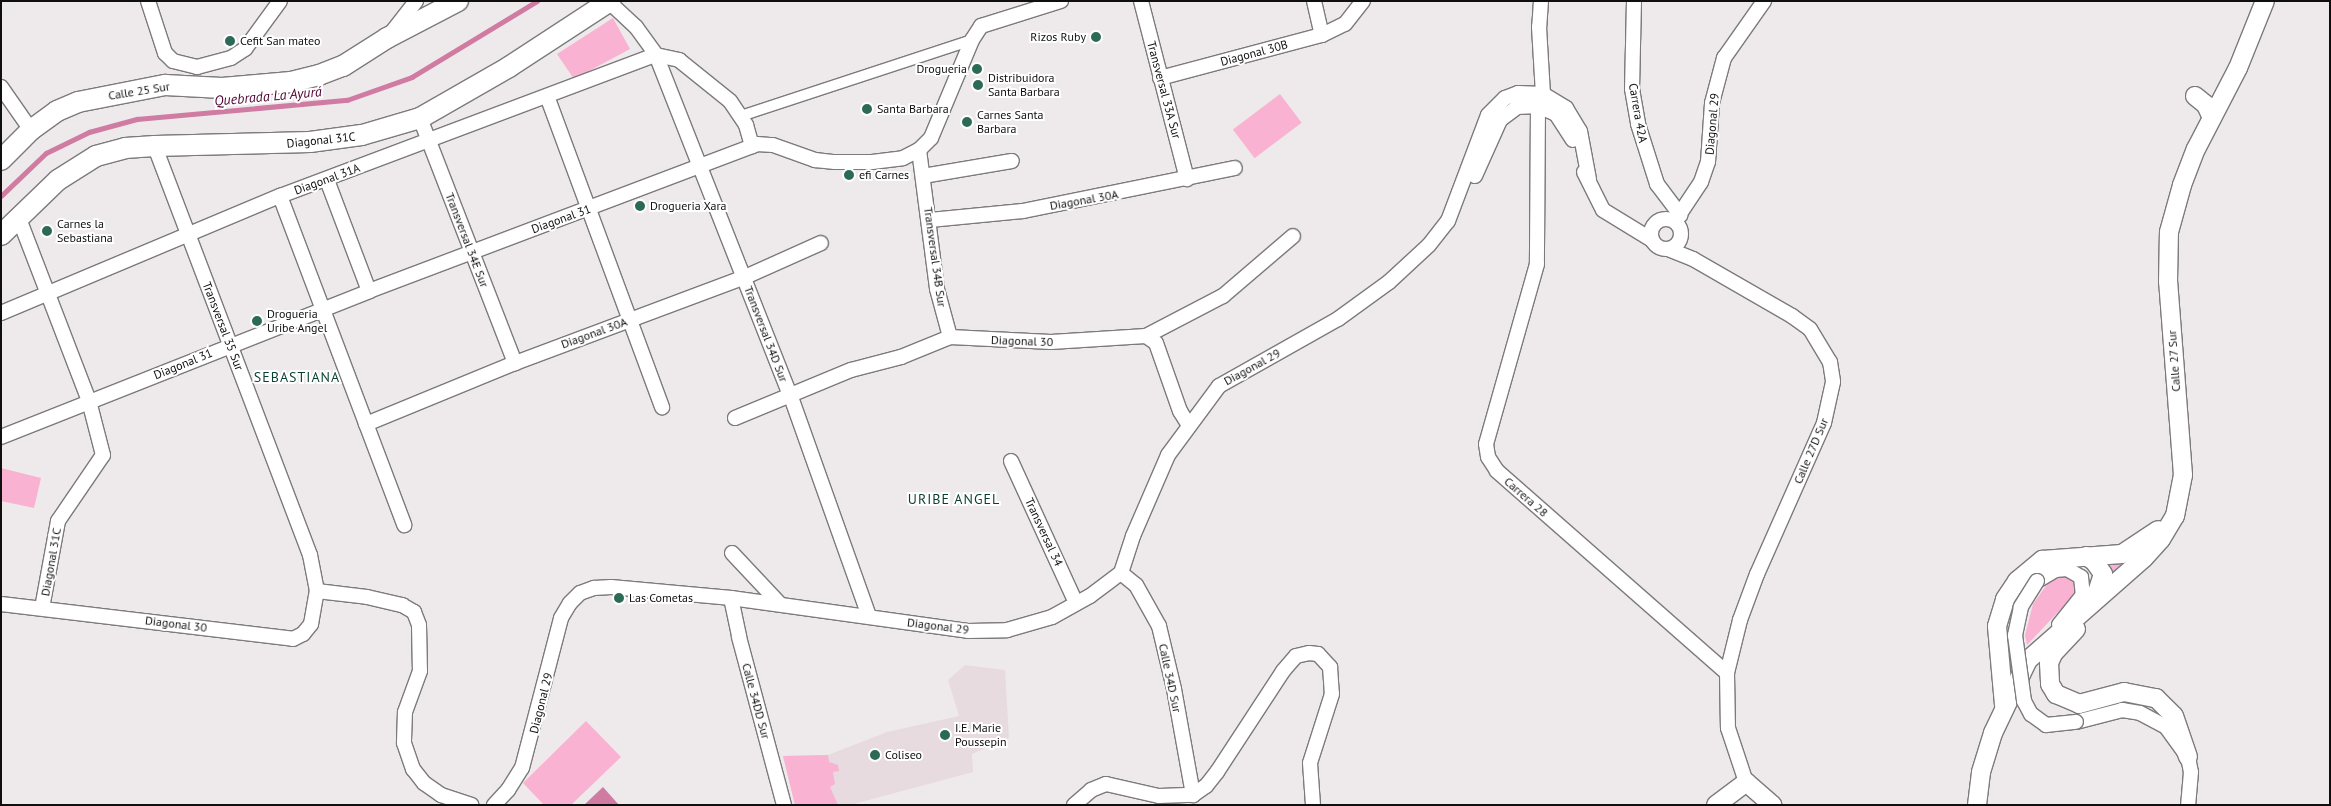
<!DOCTYPE html>
<meta charset="utf-8">
<style>
body{margin:0}
#map{position:relative;width:2331px;height:806px;overflow:hidden;background:#eeeaeb;font-family:"PT Sans",sans-serif}
div>[style]{position:absolute}
[style*='--x']{left:calc(var(--x)*1px);top:calc(var(--y)*1px);width:calc(var(--w)*1px);rotate:calc(var(--a)*1deg)}
.built>*{inset:0;background:#e7dbe0}
.green>*{inset:0;background:#f9b2d1;transform-origin:0 0}
.water>*{inset:0;background:#d07ba2}
.stream>*{height:4.5px;margin:-2.25px;padding:0 2.25px;transform-origin:2.25px;border-radius:2.25px;background:#d07ba2}
.roads{filter:drop-shadow(1px 0 #7d7a7c) drop-shadow(-1px 0 #7d7a7c) drop-shadow(0 1px #7d7a7c) drop-shadow(0 -1px #7d7a7c)}
.pedestrian>*{height:10px;margin:-5px;padding:0 5px;transform-origin:5px;border-radius:5px;background:#fff}
.minor>*{height:14px;margin:-7px;padding:0 7px;transform-origin:7px;border-radius:7px;background:#fff}
.minor>.ring{margin:-7px;padding:0;box-sizing:content-box;background:none;border:14px solid #fff;border-radius:50%}
.tertiary>*{height:18px;margin:-9px;padding:0 9px;transform-origin:9px;border-radius:9px;background:#fff}
.secondary>*{height:20px;margin:-10px;padding:0 10px;transform-origin:10px;border-radius:10px;background:#fff}
.bridges{filter:drop-shadow(1px 0 #7d7a7c) drop-shadow(-1px 0 #7d7a7c) drop-shadow(0 1px #7d7a7c) drop-shadow(0 -1px #7d7a7c)}
.minor-bridge>*{height:14px;margin:-7px;padding:0 7px;transform-origin:7px;border-radius:7px;background:#fff}
.dots>*{width:14px;height:14px;translate:-50% -50%;box-sizing:border-box;border:2px solid #fff;border-radius:50%}
span{translate:-50% -50%;white-space:nowrap;text-align:center;line-height:1.15;-webkit-text-stroke:4px #fff;paint-order:stroke}
.poi-label{font-size:12px;color:#100f0f}
.right{translate:-100% -50%;text-align:right}
.left{translate:0 -50%;text-align:left}
.street-label{font-size:12px;color:#100f0f}
.water-label{font-size:14px;color:#500231;font-style:italic}
.neighbourhood-label{font-size:14px;color:#083f30;letter-spacing:1px}
.frame{position:absolute;inset:0;border:2px solid #100f0f;pointer-events:none}
</style>
<div id="map">
<div class="built">
<i style="clip-path:polygon(965px 665px,1005px 670px,1009px 738px,972px 754px,973px 772px,850px 805px,795px 805px,783px 756px,828px 755px,887px 732px,959px 716px,948px 680px)"></i>
</div>
<div class="green">
<i style="clip-path:polygon(613px 18px,630px 49px,574px 79px,557px 54px)"></i>
<i style="left:1280px;top:94px;width:36px;height:59px;rotate:53deg"></i>
<i style="clip-path:polygon(1px 468px,41px 478px,34px 508px,1px 501px)"></i>
<i style="clip-path:polygon(2137px 554px,2109px 577px,2105px 561px)"></i>
<i style="clip-path:polygon(2061px 576px,2071px 579px,2076px 589px,2075px 594px,2027px 645px,2025px 635px,2033px 604px,2048px 583px)"></i>
<i style="clip-path:polygon(586px 721px,621px 757px,571px 805px,544px 805px,523px 783px)"></i>
<i style="clip-path:polygon(828px 755px,829px 762px,838px 765px,839px 771px,833px 772px,835px 784px,830px 787px,838px 805px,795px 805px,783px 756px)"></i>
</div>
<div class="water">
<i style="clip-path:polygon(603px 787px,619px 805px,584px 805px)"></i>
</div>
<div class="stream">
<i style="--x:1;--y:196;--w:62;--a:-43.7"></i>
<i style="--x:46;--y:153;--w:48;--a:-26"></i>
<i style="--x:89;--y:132;--w:50;--a:-15.2"></i>
<i style="--x:137;--y:119;--w:211;--a:-5.2"></i>
<i style="--x:347;--y:100;--w:69;--a:-19.5"></i>
<i style="--x:412;--y:77;--w:146;--a:-31.3"></i>
</div>
<div class="roads">
<div class="pedestrian">
<i style="--x:741;--y:116;--w:243;--a:-18.2"></i>
</div>
<div class="minor">
<i style="--x:148;--y:1;--w:55;--a:71.9"></i>
<i style="--x:165;--y:53;--w:11;--a:45"></i>
<i style="--x:173;--y:61;--w:25;--a:14"></i>
<i style="--x:197;--y:67;--w:35;--a:-15"></i>
<i style="--x:231;--y:58;--w:17;--a:-33"></i>
<i style="--x:245;--y:49;--w:59;--a:-53.9"></i>
<i style="--x:608;--y:1;--w:38;--a:43"></i>
<i style="--x:636;--y:27;--w:34;--a:54"></i>
<i style="--x:656;--y:55;--w:368;--a:68.5"></i>
<i style="--x:791;--y:397;--w:232;--a:70.4"></i>
<i style="--x:1141;--y:1;--w:184;--a:75.5"></i>
<i style="--x:1314;--y:1;--w:35;--a:77"></i>
<i style="--x:1541;--y:1;--w:26;--a:94"></i>
<i style="--x:1539;--y:27;--w:67;--a:86.6"></i>
<i style="--x:1634;--y:1;--w:88;--a:91.3"></i>
<i style="--x:1632;--y:89;--w:36;--a:80"></i>
<i style="--x:1638;--y:124;--w:63;--a:72.4"></i>
<i style="--x:1657;--y:184;--w:39;--a:53"></i>
<i style="--x:392;--y:32;--w:39;--a:-52"></i>
<i style="--x:1160;--y:78;--w:168;--a:-14.9"></i>
<i style="--x:1322;--y:35;--w:25;--a:-26"></i>
<i style="--x:1345;--y:24;--w:29;--a:-52"></i>
<i style="--x:1;--y:87;--w:52;--a:55.1"></i>
<i style="--x:547;--y:96;--w:332;--a:69.7"></i>
<i style="--x:1538;--y:106;--w:158;--a:90.4"></i>
<i style="--x:1537;--y:264;--w:187;--a:105.8"></i>
<i style="--x:1486;--y:444;--w:13;--a:81"></i>
<i style="--x:1488;--y:457;--w:17;--a:57"></i>
<i style="--x:1497;--y:471;--w:306;--a:41.3"></i>
<i style="--x:420;--y:118;--w:263;--a:68.8"></i>
<i style="--x:919;--y:150;--w:140;--a:82.6"></i>
<i style="--x:937;--y:289;--w:50;--a:74.8"></i>
<i style="--x:1584;--y:172;--w:42;--a:63.4"></i>
<i style="--x:1603;--y:210;--w:57;--a:31.5"></i>
<i style="--x:923;--y:176;--w:90;--a:-9.6"></i>
<i style="--x:1475;--y:176;--w:61;--a:-65.9"></i>
<i style="--x:1500;--y:120;--w:21;--a:-37"></i>
<i style="--x:1517;--y:107;--w:21;--a:-3"></i>
<i style="--x:1538;--y:106;--w:20;--a:24"></i>
<i style="--x:1556;--y:114;--w:31;--a:57"></i>
<i style="--x:327;--y:180;--w:119;--a:69.3"></i>
<i style="--x:280;--y:196;--w:352;--a:69.3"></i>
<i style="--x:18;--y:216;--w:198;--a:69"></i>
<i style="--x:89;--y:401;--w:56;--a:75.5"></i>
<i style="--x:103;--y:455;--w:80;--a:124.3"></i>
<i style="--x:58;--y:521;--w:88;--a:100.4"></i>
<i class="ring" style="left:1651px;top:219px;width:16px;height:16px"></i>
<i style="--x:930;--y:220;--w:93;--a:-5.5"></i>
<i style="--x:1023;--y:211;--w:216;--a:-11.5"></i>
<i style="--x:1675;--y:221;--w:47;--a:-56.3"></i>
<i style="--x:1701;--y:182;--w:21;--a:-71"></i>
<i style="--x:1708;--y:162;--w:59;--a:-86.1"></i>
<i style="--x:1712;--y:103;--w:47;--a:-75.1"></i>
<i style="--x:1724;--y:58;--w:70;--a:-54.9"></i>
<i style="--x:1668;--y:249;--w:27;--a:22"></i>
<i style="--x:1693;--y:259;--w:114;--a:29.9"></i>
<i style="--x:1792;--y:316;--w:22;--a:36"></i>
<i style="--x:1810;--y:329;--w:39;--a:59"></i>
<i style="--x:1830;--y:362;--w:20;--a:81"></i>
<i style="--x:1833;--y:382;--w:42;--a:102.4"></i>
<i style="--x:1824;--y:423;--w:165;--a:113.9"></i>
<i style="--x:1757;--y:574;--w:49;--a:110.3"></i>
<i style="--x:1740;--y:620;--w:55;--a:103.8"></i>
<i style="--x:1727;--y:673;--w:55;--a:89"></i>
<i style="--x:1728;--y:728;--w:57;--a:71.6"></i>
<i style="--x:1;--y:313;--w:303;--a:-22.8"></i>
<i style="--x:280;--y:196;--w:402;--a:-20.6"></i>
<i style="--x:656;--y:55;--w:24;--a:12"></i>
<i style="--x:679;--y:60;--w:65;--a:38.8"></i>
<i style="--x:730;--y:101;--w:29;--a:56"></i>
<i style="--x:746;--y:125;--w:22;--a:74"></i>
<i style="--x:1146;--y:336;--w:12;--a:35"></i>
<i style="--x:1156;--y:343;--w:72;--a:70.6"></i>
<i style="--x:1180;--y:411;--w:15;--a:58"></i>
<i style="--x:735;--y:418;--w:126;--a:-22.5"></i>
<i style="--x:851;--y:370;--w:52;--a:-14.6"></i>
<i style="--x:901;--y:357;--w:53;--a:-22.2"></i>
<i style="--x:950;--y:337;--w:101;--a:2.8"></i>
<i style="--x:1051;--y:342;--w:95;--a:-3.6"></i>
<i style="--x:1146;--y:336;--w:87;--a:-27.5"></i>
<i style="--x:1223;--y:296;--w:92;--a:-40.6"></i>
<i style="--x:366;--y:424;--w:161;--a:-22.3"></i>
<i style="--x:515;--y:363;--w:246;--a:-20.5"></i>
<i style="--x:745;--y:277;--w:83;--a:-24.1"></i>
<i style="--x:1;--y:437;--w:396;--a:-21.6"></i>
<i style="--x:369;--y:291;--w:415;--a:-20.7"></i>
<i style="--x:757;--y:144;--w:16;--a:4"></i>
<i style="--x:773;--y:145;--w:45;--a:19.7"></i>
<i style="--x:815;--y:160;--w:20;--a:6"></i>
<i style="--x:835;--y:162;--w:37;--a:0"></i>
<i style="--x:872;--y:162;--w:31;--a:-7"></i>
<i style="--x:903;--y:158;--w:18;--a:-27"></i>
<i style="--x:919;--y:150;--w:17;--a:-45"></i>
<i style="--x:931;--y:138;--w:106;--a:-67.3"></i>
<i style="--x:972;--y:40;--w:17;--a:-57"></i>
<i style="--x:981;--y:26;--w:84;--a:-17.4"></i>
<i style="--x:1011;--y:461;--w:156;--a:65.4"></i>
<i style="--x:732;--y:553;--w:69;--a:46.8"></i>
<i style="--x:1121;--y:573;--w:19;--a:39"></i>
<i style="--x:1136;--y:585;--w:47;--a:60.7"></i>
<i style="--x:1159;--y:626;--w:65;--a:76.6"></i>
<i style="--x:1174;--y:689;--w:108;--a:79.8"></i>
<i style="--x:2037;--y:581;--w:21;--a:-31"></i>
<i style="--x:2055;--y:570;--w:12;--a:-5"></i>
<i style="--x:2067;--y:569;--w:16;--a:30"></i>
<i style="--x:2081;--y:577;--w:18;--a:84"></i>
<i style="--x:2083;--y:595;--w:38;--a:129"></i>
<i style="--x:317;--y:591;--w:50;--a:6.8"></i>
<i style="--x:367;--y:597;--w:36;--a:13"></i>
<i style="--x:402;--y:605;--w:14;--a:30"></i>
<i style="--x:414;--y:612;--w:14;--a:69"></i>
<i style="--x:419;--y:625;--w:46;--a:88.8"></i>
<i style="--x:420;--y:671;--w:44;--a:110.1"></i>
<i style="--x:405;--y:712;--w:31;--a:92"></i>
<i style="--x:404;--y:743;--w:28;--a:71"></i>
<i style="--x:413;--y:769;--w:18;--a:52"></i>
<i style="--x:424;--y:783;--w:21;--a:35"></i>
<i style="--x:441;--y:795;--w:32;--a:18"></i>
<i style="--x:731;--y:598;--w:40;--a:78"></i>
<i style="--x:739;--y:637;--w:174;--a:75"></i>
<i style="--x:1;--y:604;--w:294;--a:6.8"></i>
<i style="--x:293;--y:639;--w:11;--a:-27"></i>
<i style="--x:303;--y:634;--w:13;--a:-51"></i>
<i style="--x:311;--y:624;--w:34;--a:-80"></i>
<i style="--x:317;--y:591;--w:37;--a:-101"></i>
<i style="--x:310;--y:555;--w:437;--a:-110.8"></i>
<i style="--x:2076;--y:722;--w:48;--a:-14.6"></i>
<i style="--x:2122;--y:710;--w:18;--a:9"></i>
<i style="--x:2140;--y:713;--w:30;--a:28"></i>
<i style="--x:2166;--y:727;--w:37;--a:54"></i>
<i style="--x:2188;--y:757;--w:15;--a:79"></i>
<i style="--x:2191;--y:772;--w:33;--a:95"></i>
<i style="--x:494;--y:805;--w:21;--a:-47"></i>
<i style="--x:508;--y:790;--w:26;--a:-58"></i>
<i style="--x:522;--y:768;--w:155;--a:-75.4"></i>
<i style="--x:561;--y:618;--w:17;--a:-59"></i>
<i style="--x:570;--y:603;--w:14;--a:-45"></i>
<i style="--x:580;--y:593;--w:15;--a:-20"></i>
<i style="--x:594;--y:588;--w:17;--a:-3"></i>
<i style="--x:611;--y:587;--w:121;--a:5.2"></i>
<i style="--x:731;--y:598;--w:239;--a:7.9"></i>
<i style="--x:968;--y:631;--w:39;--a:-1"></i>
<i style="--x:1007;--y:630;--w:47;--a:-16.1"></i>
<i style="--x:1052;--y:617;--w:43;--a:-28.9"></i>
<i style="--x:1090;--y:596;--w:39;--a:-37"></i>
<i style="--x:1121;--y:573;--w:39;--a:-72"></i>
<i style="--x:1133;--y:536;--w:88;--a:-66.6"></i>
<i style="--x:1168;--y:455;--w:86;--a:-53.5"></i>
<i style="--x:1219;--y:386;--w:137;--a:-29.4"></i>
<i style="--x:1338;--y:319;--w:63;--a:-36"></i>
<i style="--x:1389;--y:282;--w:54;--a:-42.8"></i>
<i style="--x:1429;--y:245;--w:31;--a:-52"></i>
<i style="--x:1448;--y:221;--w:113;--a:-69.3"></i>
<i style="--x:1488;--y:115;--w:24;--a:-45"></i>
<i style="--x:1505;--y:98;--w:14;--a:-21"></i>
<i style="--x:1518;--y:93;--w:25;--a:2"></i>
<i style="--x:1543;--y:94;--w:27;--a:31"></i>
<i style="--x:1566;--y:108;--w:27;--a:59"></i>
<i style="--x:1580;--y:131;--w:49;--a:79.4"></i>
<i style="--x:1074;--y:805;--w:23;--a:-41"></i>
<i style="--x:1091;--y:790;--w:16;--a:-22"></i>
<i style="--x:1106;--y:784;--w:54;--a:12.8"></i>
<i style="--x:1159;--y:796;--w:34;--a:-2"></i>
<i style="--x:1193;--y:795;--w:16;--a:-35"></i>
<i style="--x:1206;--y:786;--w:18;--a:-52"></i>
<i style="--x:1217;--y:772;--w:121;--a:-56.8"></i>
<i style="--x:1283;--y:671;--w:20;--a:-49"></i>
<i style="--x:1296;--y:656;--w:13;--a:-13"></i>
<i style="--x:1309;--y:653;--w:9;--a:6"></i>
<i style="--x:1318;--y:654;--w:18;--a:47"></i>
<i style="--x:1330;--y:667;--w:27;--a:86"></i>
<i style="--x:1332;--y:694;--w:72;--a:107.7"></i>
<i style="--x:1310;--y:763;--w:42;--a:85.9"></i>
</div>
<div class="tertiary">
<i style="--x:2195;--y:96;--w:14;--a:39"></i>
<i style="--x:2206;--y:105;--w:14;--a:65"></i>
<i style="--x:2086;--y:556;--w:9;--a:32"></i>
<i style="--x:2094;--y:561;--w:16;--a:55"></i>
<i style="--x:2103;--y:574;--w:26;--a:108"></i>
<i style="--x:2076;--y:629;--w:34;--a:133"></i>
<i style="--x:2053;--y:654;--w:10;--a:114"></i>
<i style="--x:2049;--y:663;--w:21;--a:87"></i>
<i style="--x:2050;--y:684;--w:12;--a:59"></i>
<i style="--x:2056;--y:694;--w:25;--a:23"></i>
<i style="--x:2079;--y:704;--w:47;--a:-14.9"></i>
<i style="--x:2124;--y:692;--w:33;--a:11"></i>
<i style="--x:2156;--y:698;--w:25;--a:45"></i>
<i style="--x:2174;--y:716;--w:43;--a:71.1"></i>
<i style="--x:2004;--y:705;--w:79;--a:-95.1"></i>
<i style="--x:1997;--y:626;--w:28;--a:-73"></i>
<i style="--x:2005;--y:599;--w:22;--a:-56"></i>
<i style="--x:2017;--y:581;--w:33;--a:-40"></i>
<i style="--x:2042;--y:560;--w:80;--a:-4.3"></i>
<i style="--x:2122;--y:554;--w:43;--a:-33.7"></i>
<i style="--x:1716;--y:805;--w:38;--a:-37"></i>
<i style="--x:1746;--y:782;--w:35;--a:41"></i>
<i style="--x:1977;--y:805;--w:33;--a:-83"></i>
<i style="--x:1981;--y:772;--w:41;--a:-72.9"></i>
<i style="--x:1993;--y:733;--w:81;--a:-64.4"></i>
<i style="--x:2028;--y:660;--w:154;--a:-41.3"></i>
<i style="--x:2144;--y:558;--w:25;--a:-48"></i>
<i style="--x:2161;--y:539;--w:27;--a:-59"></i>
<i style="--x:2175;--y:516;--w:42;--a:-79"></i>
<i style="--x:2183;--y:475;--w:194;--a:-94.4"></i>
<i style="--x:2168;--y:282;--w:50;--a:-88.9"></i>
<i style="--x:2169;--y:232;--w:49;--a:-74.5"></i>
<i style="--x:2182;--y:185;--w:39;--a:-69"></i>
<i style="--x:2196;--y:149;--w:91;--a:-62.6"></i>
<i style="--x:2238;--y:68;--w:72;--a:-68.1"></i>
</div>
<div class="secondary">
<i style="--x:1;--y:160;--w:42;--a:-45"></i>
<i style="--x:31;--y:130;--w:32;--a:-36"></i>
<i style="--x:57;--y:111;--w:23;--a:-23"></i>
<i style="--x:78;--y:102;--w:89;--a:-11.1"></i>
<i style="--x:165;--y:85;--w:57;--a:3"></i>
<i style="--x:222;--y:88;--w:69;--a:-5"></i>
<i style="--x:291;--y:82;--w:29;--a:-14"></i>
<i style="--x:319;--y:75;--w:26;--a:-21"></i>
<i style="--x:343;--y:66;--w:52;--a:-32.5"></i>
<i style="--x:387;--y:38;--w:80;--a:-27.5"></i>
<i style="--x:1;--y:235;--w:79;--a:-44"></i>
<i style="--x:58;--y:180;--w:45;--a:-32.3"></i>
<i style="--x:96;--y:156;--w:30;--a:-15"></i>
<i style="--x:125;--y:148;--w:30;--a:-4"></i>
<i style="--x:155;--y:146;--w:155;--a:-1.5"></i>
<i style="--x:310;--y:142;--w:52;--a:-7.7"></i>
<i style="--x:362;--y:135;--w:60;--a:-16.3"></i>
<i style="--x:420;--y:118;--w:103;--a:-29.8"></i>
<i style="--x:509;--y:67;--w:121;--a:-33.2"></i>
</div>
</div>
<div class="bridges">
<div class="minor-bridge">
<i style="--x:2037;--y:581;--w:31;--a:122"></i>
<i style="--x:2021;--y:607;--w:29;--a:102"></i>
<i style="--x:2015;--y:635;--w:67;--a:82.2"></i>
<i style="--x:2024;--y:701;--w:15;--a:62"></i>
<i style="--x:2031;--y:714;--w:19;--a:36"></i>
<i style="--x:2046;--y:725;--w:30;--a:-6"></i>
</div>
</div>
<div class="dots">
<i style="left:1096px;top:37px;background:#2c6a57"></i>
<i style="left:230px;top:41px;background:#2c6a57"></i>
<i style="left:977px;top:69px;background:#2c6a57"></i>
<i style="left:978px;top:85px;background:#2c6a57"></i>
<i style="left:867px;top:109px;background:#2c6a57"></i>
<i style="left:967px;top:122px;background:#2c6a57"></i>
<i style="left:849px;top:175px;background:#2c6a57"></i>
<i style="left:640px;top:206px;background:#2c6a57"></i>
<i style="left:47px;top:231px;background:#2c6a57"></i>
<i style="left:257px;top:321px;background:#2c6a57"></i>
<i style="left:619px;top:598px;background:#2c6a57"></i>
<i style="left:945px;top:735px;background:#2c6a57"></i>
<i style="left:875px;top:755px;background:#2c6a57"></i>
</div>
<div class="poi-label">
<span class="right" style="left:1086px;top:37px">Rizos Ruby</span>
<span class="left" style="left:240px;top:41px">Cefit San mateo</span>
<span class="right" style="left:967px;top:69px">Drogueria</span>
<span class="left" style="left:988px;top:85px">Distribuidora<br>Santa Barbara</span>
<span class="left" style="left:877px;top:109px">Santa Barbara</span>
<span class="left" style="left:977px;top:122px">Carnes Santa<br>Barbara</span>
<span class="left" style="left:859px;top:175px">efi Carnes</span>
<span class="left" style="left:650px;top:206px">Drogueria Xara</span>
<span class="left" style="left:57px;top:231px">Carnes la<br>Sebastiana</span>
<span class="left" style="left:267px;top:321px">Drogueria<br>Uribe Angel</span>
<span class="left" style="left:629px;top:598px">Las Cometas</span>
<span class="left" style="left:955px;top:735px">I.E. Marie<br>Poussepin</span>
<span class="left" style="left:885px;top:755px">Coliseo</span>
</div>
<div class="street-label">
<span style="left:1254px;top:53px;rotate:-15deg">Diagonal 30B</span>
<span style="left:1164px;top:90px;rotate:75deg">Transversal 33A Sur</span>
<span style="left:139px;top:91px;rotate:-9deg">Calle 25 Sur</span>
<span style="left:1638px;top:113px;rotate:80deg">Carrera 42A</span>
<span style="left:1712px;top:124px;rotate:-85deg">Diagonal 29</span>
<span style="left:321px;top:140px;rotate:-6deg">Diagonal 31C</span>
<span style="left:327px;top:179px;rotate:-20deg">Diagonal 31A</span>
<span style="left:1084px;top:200px;rotate:-10deg">Diagonal 30A</span>
<span style="left:561px;top:219px;rotate:-20deg">Diagonal 31</span>
<span style="left:467px;top:240px;rotate:69deg">Transversal 34E Sur</span>
<span style="left:935px;top:257px;rotate:82deg">Transversal 34B Sur</span>
<span style="left:223px;top:326px;rotate:69deg">Transversal 35 Sur</span>
<span style="left:594px;top:333px;rotate:-20deg">Diagonal 30A</span>
<span style="left:766px;top:334px;rotate:69deg">Transversal 34D Sur</span>
<span style="left:1022px;top:341px;rotate:2deg">Diagonal 30</span>
<span style="left:2174px;top:361px;rotate:-94deg">Calle 27 Sur</span>
<span style="left:183px;top:364px;rotate:-22deg">Diagonal 31</span>
<span style="left:1252px;top:367px;rotate:-29deg">Diagonal 29</span>
<span style="left:1811px;top:451px;rotate:-67deg">Calle 27D Sur</span>
<span style="left:1526px;top:497px;rotate:41deg">Carrera 28</span>
<span style="left:1044px;top:532px;rotate:65deg">Transversal 34</span>
<span style="left:51px;top:562px;rotate:-80deg">Diagonal 31C</span>
<span style="left:176px;top:624px;rotate:7deg">Diagonal 30</span>
<span style="left:938px;top:626px;rotate:7deg">Diagonal 29</span>
<span style="left:1170px;top:678px;rotate:78deg">Calle 34D Sur</span>
<span style="left:756px;top:701px;rotate:75deg">Calle 34DD Sur</span>
<span style="left:541px;top:703px;rotate:-76deg">Diagonal 29</span>
</div>
<div class="water-label">
<span style="left:268px;top:96px;rotate:-5deg">Quebrada La Ayurá</span>
</div>
<div class="neighbourhood-label">
<span style="left:297px;top:377px">SEBASTIANA</span>
<span style="left:954px;top:499px">URIBE ANGEL</span>
</div>
<div class="frame"></div>
</div>
